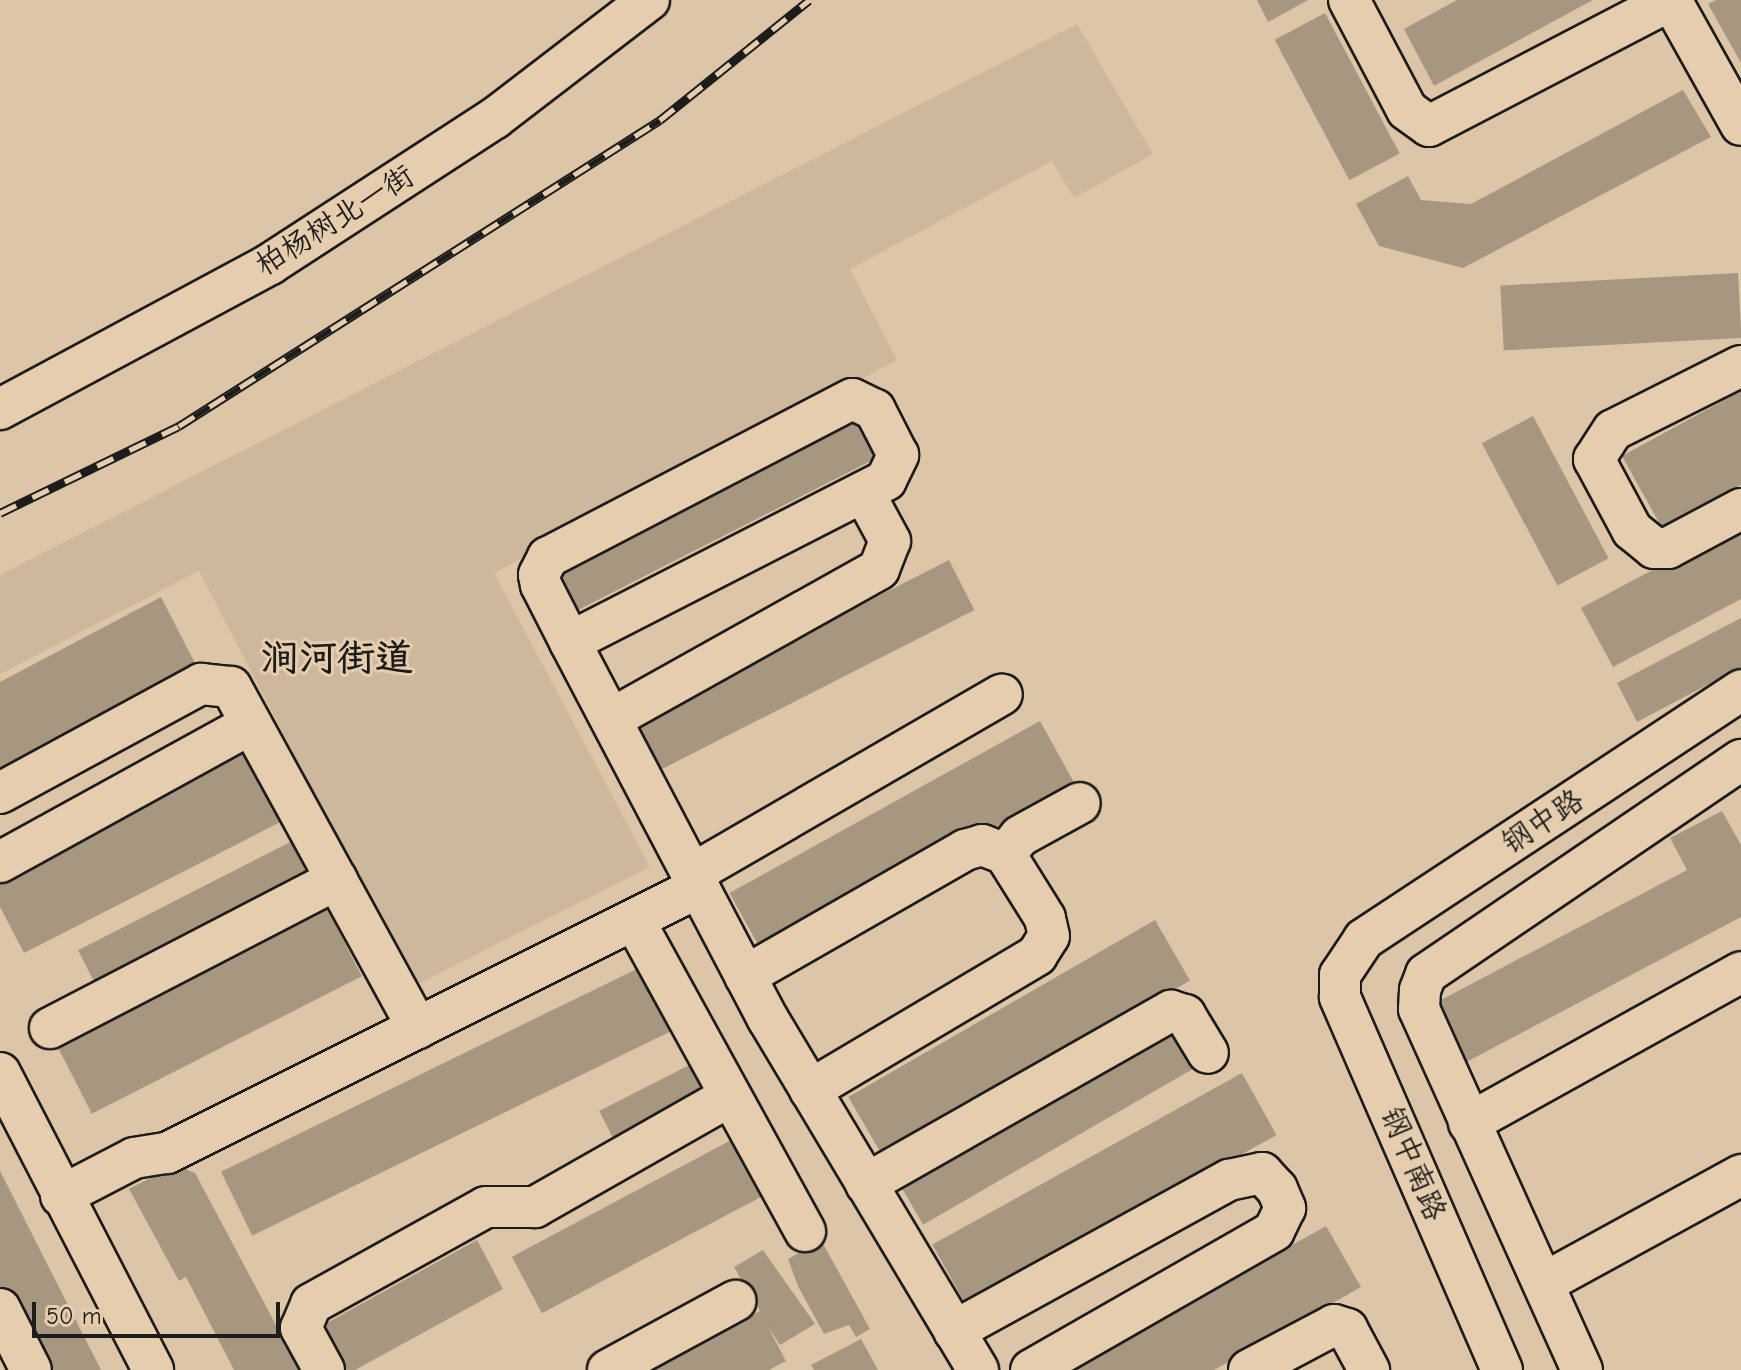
<!DOCTYPE html>
<meta charset="utf-8">
<style>
body{margin:0}
#map{position:relative;width:1741px;height:1370px;overflow:hidden;background:#ddc6a7;font-family:"Comic Neue","LXGW WenKai TC",sans-serif}
div>[style]{position:absolute}
[style*='--x']{left:calc(var(--x)*1px);top:calc(var(--y)*1px);width:calc(var(--w)*1px);rotate:calc(var(--a)*1deg)}
.built>*{inset:0;background:#cdb89b}
.building>*{inset:0;background:#a79680;transform-origin:0 0}
.roads{filter:drop-shadow(2px 0 #1c1c1c) drop-shadow(-2px 0 #1c1c1c) drop-shadow(0 2px #1c1c1c) drop-shadow(0 -2px #1c1c1c)}
.minor>*{height:40px;margin:-20px;padding:0 20px;transform-origin:20px;border-radius:20px;background:#e5cdad}
.rail>*{height:9px;margin-top:-4.5px;transform-origin:0;background:repeating-linear-gradient(90deg,#e5cdad 0 18px,#1c1c1c 0 36px);box-sizing:border-box;border-block:2px solid #1c1c1c}
span{translate:-50% -50%;white-space:nowrap;text-align:center;line-height:1.15;-webkit-text-stroke:6px #e5cdad;paint-order:stroke}
.street-label{font-size:30px;color:#1c1c1c}
.district-label{font-size:38px;color:#1c1c1c;font-weight:700}
.scale{position:absolute;left:32px;top:1302px;width:248px;height:36px;box-sizing:border-box;border:4px solid #1c1c1c;border-top:0;padding-left:10px;font-size:24px;line-height:28px;white-space:nowrap;color:#1c1c1c;-webkit-text-stroke:6px #e5cdad;paint-order:stroke}
</style>
<div id="map">
<div class="built">
<i style="clip-path:polygon(1077px 24px,1153px 154px,1074px 198px,1052px 161px,850px 269px,897px 360px,494px 573px,650px 867px,414px 986px,199px 571px,0 674px,0 575px)"></i>
</div>
<div class="building">
<i style="clip-path:polygon(1257px 0,1308px 0,1268px 22px)"></i>
<i style="clip-path:polygon(1457px 0,1593px 0,1434px 86px,1404px 29px)"></i>
<i style="clip-path:polygon(1716px 0,1741px 0,1741px 63px,1708px 4px)"></i>
<i style="left:1325px;top:13px;width:159px;height:57px;rotate:62deg"></i>
<i style="clip-path:polygon(1683px 90px,1711px 137px,1463px 268px,1379px 246px,1356px 204px,1408px 176px,1421px 200px,1471px 204px)"></i>
<i style="left:1738px;top:273px;width:65px;height:238px;rotate:87deg"></i>
<i style="clip-path:polygon(1741px 391px,1741px 485px,1662px 528px,1622px 456px)"></i>
<i style="left:863px;top:402px;width:56px;height:351px;rotate:63deg"></i>
<i style="left:1533px;top:416px;width:161px;height:58px;rotate:62deg"></i>
<i style="clip-path:polygon(1741px 523px,1741px 599px,1613px 667px,1581px 608px)"></i>
<i style="left:949px;top:560px;width:56px;height:351px;rotate:63deg"></i>
<i style="clip-path:polygon(161px 597px,198px 669px,0 773px,0 682px)"></i>
<i style="clip-path:polygon(1741px 618px,1741px 667px,1637px 722px,1617px 683px)"></i>
<i style="left:1040px;top:721px;width:71px;height:355px;rotate:61deg"></i>
<i style="clip-path:polygon(257px 743px,294px 815px,24px 953px,0 907px,0 875px)"></i>
<i style="clip-path:polygon(1722px 811px,1741px 845px,1741px 917px,1455px 1068px,1424px 1009px,1687px 870px,1670px 838px)"></i>
<i style="left:308px;top:833px;width:48px;height:258px;rotate:63deg"></i>
<i style="left:325px;top:904px;width:81px;height:303px;rotate:63deg"></i>
<i style="left:1155px;top:920px;width:70px;height:354px;rotate:60deg"></i>
<i style="left:647px;top:964px;width:71px;height:474px;rotate:64deg"></i>
<i style="left:1179px;top:1018px;width:51px;height:325px;rotate:60deg"></i>
<i style="left:707px;top:1056px;width:36px;height:121px;rotate:63deg"></i>
<i style="left:1242px;top:1073px;width:71px;height:354px;rotate:61deg"></i>
<i style="left:737px;top:1137px;width:64px;height:255px;rotate:62deg"></i>
<i style="clip-path:polygon(175px 1165px,195px 1173px,300px 1370px,234px 1370px,186px 1277px,179px 1281px,129px 1189px)"></i>
<i style="clip-path:polygon(0 1171px,101px 1370px,40px 1370px,0 1292px)"></i>
<i style="clip-path:polygon(1326px 1226px,1361px 1287px,1214px 1370px,1070px 1370px)"></i>
<i style="clip-path:polygon(477px 1240px,503px 1289px,355px 1370px,336px 1370px,314px 1330px)"></i>
<i style="clip-path:polygon(821px 1240px,870px 1329px,856px 1337px,849px 1325px,824px 1334px,798px 1286px,788px 1259px)"></i>
<i style="clip-path:polygon(763px 1250px,815px 1324px,780px 1345px,767px 1325px,786px 1361px,769px 1370px,649px 1370px,760px 1311px,734px 1267px)"></i>
<i style="clip-path:polygon(861px 1339px,878px 1370px,814px 1370px,811px 1365px)"></i>
</div>
<div class="roads">
<div class="minor">
<i style="--x:1349;--y:0;--w:124;--a:62.2"></i>
<i style="--x:1407;--y:110;--w:27;--a:36"></i>
<i style="--x:1429;--y:126;--w:273;--a:-27.5"></i>
<i style="--x:1671;--y:0;--w:143;--a:60.8"></i>
<i style="--x:1741;--y:366;--w:143;--a:153.4"></i>
<i style="--x:1613;--y:430;--w:35;--a:123"></i>
<i style="--x:1594;--y:459;--w:81;--a:61.8"></i>
<i style="--x:1632;--y:530;--w:28;--a:39"></i>
<i style="--x:1654;--y:548;--w:14;--a:0"></i>
<i style="--x:1668;--y:548;--w:83;--a:-28.1"></i>
<i style="--x:0;--y:409;--w:306;--a:-28.2"></i>
<i style="--x:270;--y:264;--w:268;--a:-33"></i>
<i style="--x:495;--y:118;--w:194;--a:-37.5"></i>
<i style="--x:570;--y:642;--w:355;--a:-27.1"></i>
<i style="--x:886;--y:480;--w:28;--a:-64"></i>
<i style="--x:898;--y:455;--w:51;--a:-117.1"></i>
<i style="--x:875;--y:410;--w:25;--a:-154"></i>
<i style="--x:852;--y:399;--w:343;--a:152.5"></i>
<i style="--x:548;--y:557;--w:20;--a:117"></i>
<i style="--x:539;--y:575;--w:10;--a:79"></i>
<i style="--x:541;--y:585;--w:64;--a:63"></i>
<i style="--x:570;--y:642;--w:426;--a:62.3"></i>
<i style="--x:768;--y:1019;--w:409;--a:59.1"></i>
<i style="--x:611;--y:719;--w:307;--a:-29.2"></i>
<i style="--x:879;--y:569;--w:30;--a:-69"></i>
<i style="--x:890;--y:541;--w:55;--a:-118.4"></i>
<i style="--x:0;--y:793;--w:229;--a:-28.5"></i>
<i style="--x:201;--y:684;--w:30;--a:6"></i>
<i style="--x:231;--y:687;--w:389;--a:61.3"></i>
<i style="--x:0;--y:862;--w:286;--a:-28.8"></i>
<i style="--x:692;--y:874;--w:358;--a:-30.1"></i>
<i style="--x:634;--y:920;--w:355;--a:61.2"></i>
<i style="--x:745;--y:976;--w:254;--a:-29.8"></i>
<i style="--x:965;--y:850;--w:18;--a:-16"></i>
<i style="--x:982;--y:845;--w:25;--a:21"></i>
<i style="--x:50;--y:1028;--w:323;--a:-27.4"></i>
<i style="--x:0;--y:1073;--w:334;--a:62.7"></i>
<i style="--x:810;--y:1090;--w:264;--a:-30.7"></i>
<i style="--x:1037;--y:955;--w:22;--a:-58"></i>
<i style="--x:1049;--y:936;--w:18;--a:-103"></i>
<i style="--x:1045;--y:918;--w:75;--a:-122"></i>
<i style="--x:1005;--y:854;--w:23;--a:-50"></i>
<i style="--x:1020;--y:836;--w:68;--a:-28.8"></i>
<i style="--x:1469;--y:1123;--w:311;--a:-29"></i>
<i style="--x:866;--y:1184;--w:351;--a:-29.6"></i>
<i style="--x:1171;--y:1011;--w:15;--a:16"></i>
<i style="--x:1185;--y:1015;--w:44;--a:58.8"></i>
<i style="--x:61;--y:1196;--w:82;--a:-27.5"></i>
<i style="--x:134;--y:1158;--w:33;--a:-9"></i>
<i style="--x:167;--y:1153;--w:595;--a:-26.57"></i>
<i style="--x:1544;--y:1283;--w:225;--a:-28.7"></i>
<i style="--x:0;--y:1309;--w:68;--a:63.1"></i>
<i style="--x:954;--y:1331;--w:314;--a:-28.8"></i>
<i style="--x:1229;--y:1180;--w:34;--a:-12"></i>
<i style="--x:1262;--y:1173;--w:22;--a:47"></i>
<i style="--x:1277;--y:1189;--w:21;--a:67"></i>
<i style="--x:1285;--y:1208;--w:25;--a:116"></i>
<i style="--x:1274;--y:1231;--w:280;--a:150.2"></i>
<i style="--x:324;--y:1370;--w:48;--a:-118.7"></i>
<i style="--x:301;--y:1328;--w:26;--a:-67"></i>
<i style="--x:311;--y:1304;--w:200;--a:-29"></i>
<i style="--x:486;--y:1207;--w:49;--a:0"></i>
<i style="--x:535;--y:1207;--w:224;--a:-29.6"></i>
<i style="--x:608;--y:1370;--w:145;--a:-28.5"></i>
<i style="--x:1249;--y:1370;--w:96;--a:-27.9"></i>
<i style="--x:1334;--y:1325;--w:14;--a:17"></i>
<i style="--x:1347;--y:1329;--w:47;--a:61.8"></i>
<i style="--x:1502;--y:1370;--w:407;--a:-113.5"></i>
<i style="--x:1340;--y:997;--w:22;--a:-90"></i>
<i style="--x:1340;--y:975;--w:43;--a:-56.3"></i>
<i style="--x:1364;--y:939;--w:452;--a:-33.4"></i>
<i style="--x:1582;--y:1370;--w:396;--a:-114.3"></i>
<i style="--x:1419;--y:1009;--w:19;--a:-87"></i>
<i style="--x:1420;--y:990;--w:17;--a:-69"></i>
<i style="--x:1426;--y:974;--w:381;--a:-34.2"></i>
</div>
</div>
<div class="rail">
<i style="--x:0;--y:513;--w:199;--a:-25.9"></i>
<i style="--x:179;--y:426;--w:570;--a:-32.46"></i>
<i style="--x:660;--y:120;--w:191;--a:-38.8"></i>
</div>
<div class="street-label">
<span style="left:335px;top:221px;rotate:-32deg">柏杨树北一街</span>
<span style="left:1543px;top:822px;rotate:-33deg">钢中路</span>
<span style="left:1413px;top:1164px;rotate:67deg">钢中南路</span>
</div>
<div class="district-label">
<span style="left:337px;top:659px">涧河街道</span>
</div>
<div class="scale">50 m</div>
</div>
